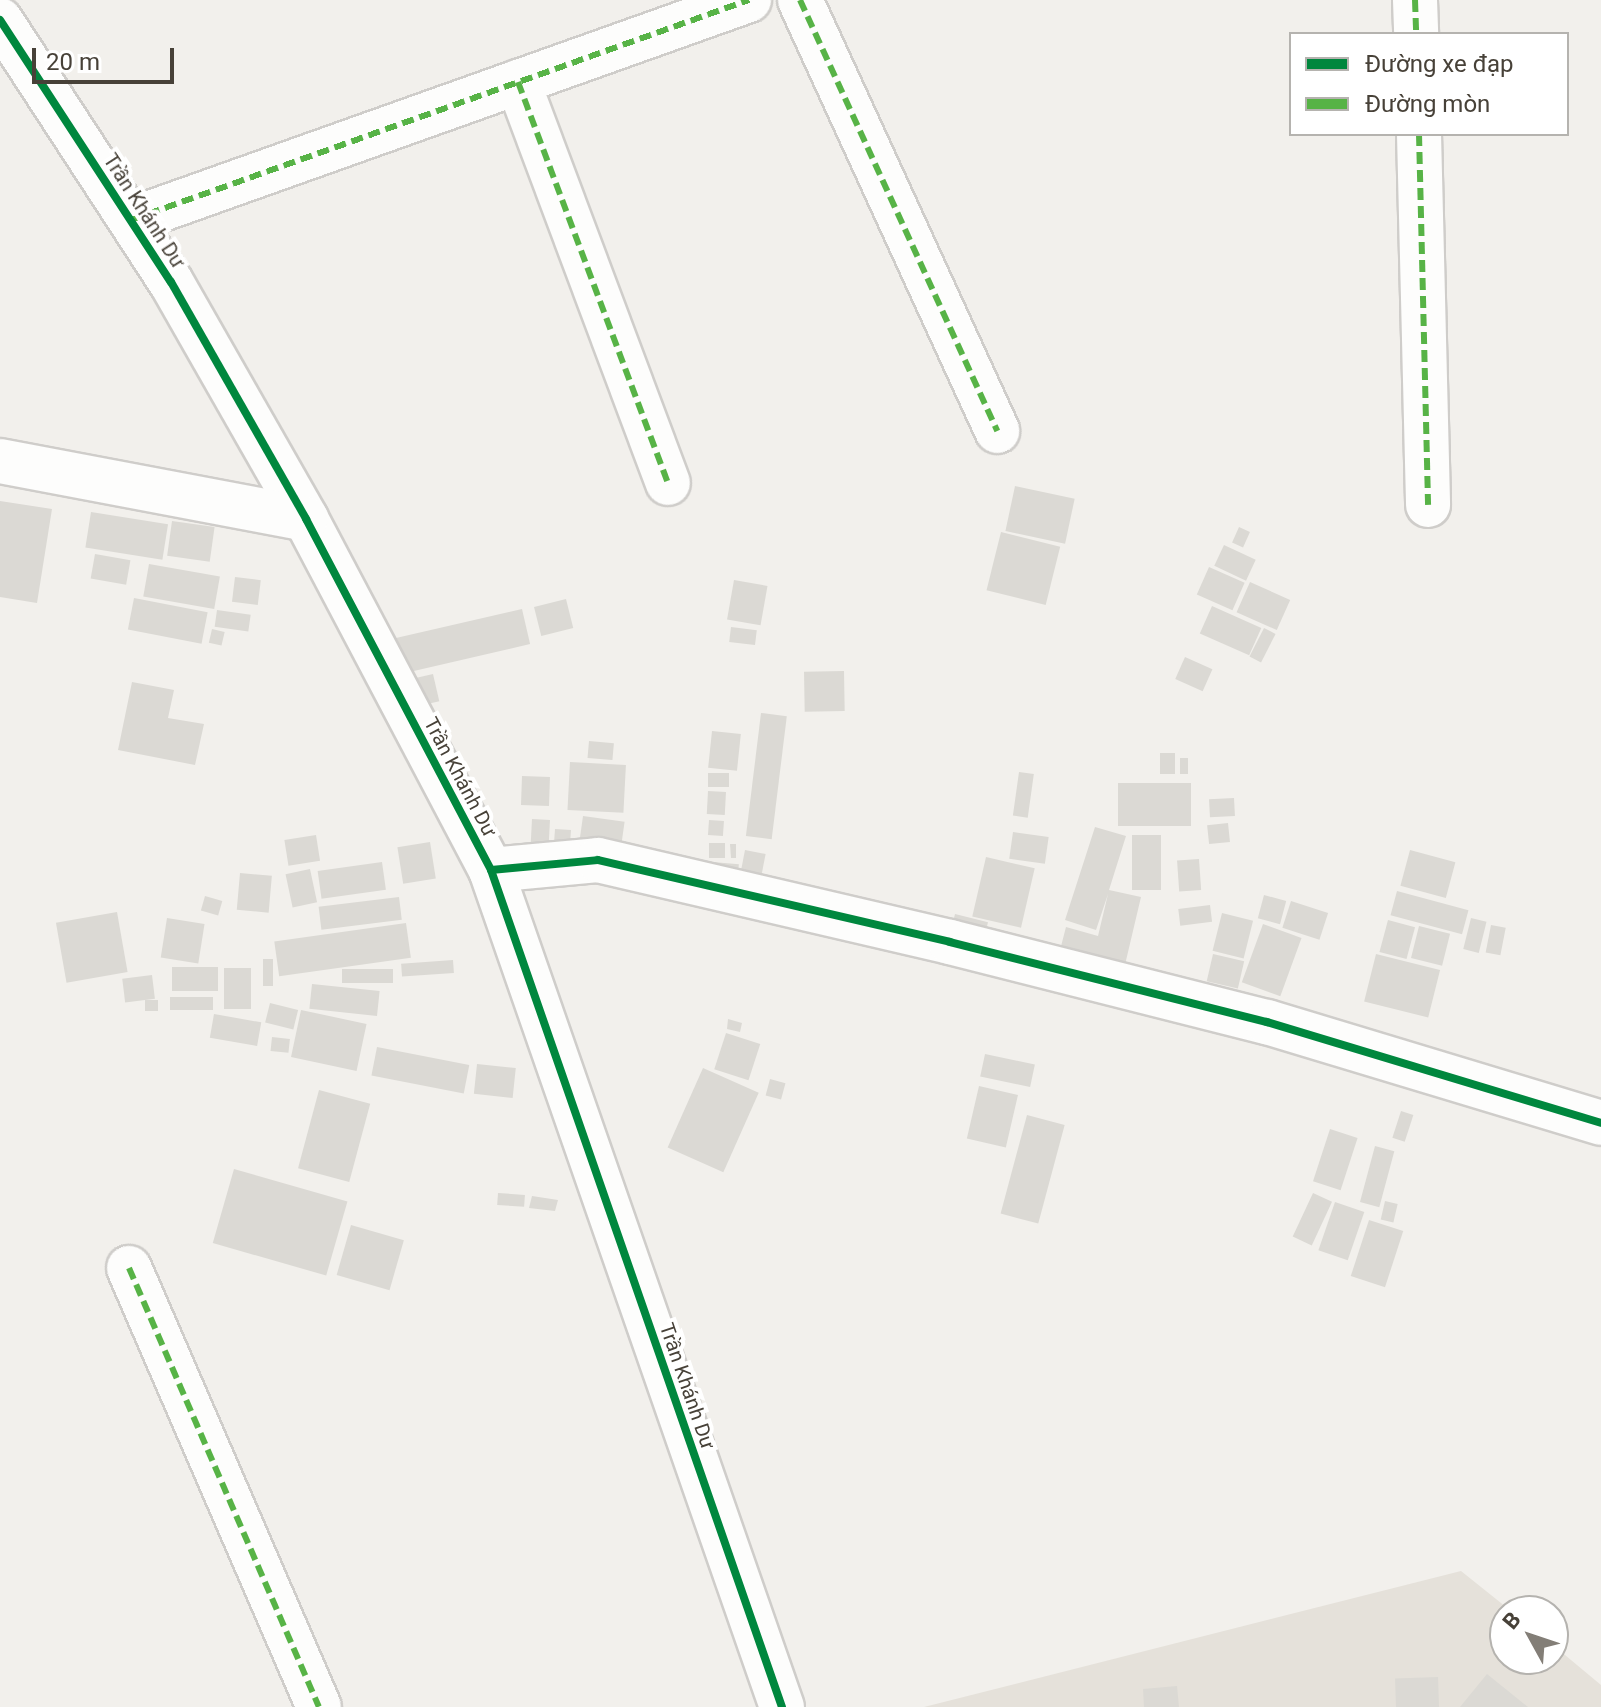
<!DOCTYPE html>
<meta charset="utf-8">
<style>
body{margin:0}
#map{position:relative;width:1601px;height:1707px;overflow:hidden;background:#f2f0ec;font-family:Roboto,sans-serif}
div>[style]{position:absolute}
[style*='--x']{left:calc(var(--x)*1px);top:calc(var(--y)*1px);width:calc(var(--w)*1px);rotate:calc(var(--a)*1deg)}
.residential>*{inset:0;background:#e5e1da}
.building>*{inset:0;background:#dbd9d4;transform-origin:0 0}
.roads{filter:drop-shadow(2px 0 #cfcdca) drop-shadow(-2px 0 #cfcdca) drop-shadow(0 2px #cfcdca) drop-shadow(0 -2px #cfcdca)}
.minor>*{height:44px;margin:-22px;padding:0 22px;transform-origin:22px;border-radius:22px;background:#fdfdfc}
.quiet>*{height:6px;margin-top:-3px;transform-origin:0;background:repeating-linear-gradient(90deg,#57b346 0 12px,transparent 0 18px)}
.cycleway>*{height:8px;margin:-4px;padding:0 4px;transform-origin:4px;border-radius:4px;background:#00873e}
span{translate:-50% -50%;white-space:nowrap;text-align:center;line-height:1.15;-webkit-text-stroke:8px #fff;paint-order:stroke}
.street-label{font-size:20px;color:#474138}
.legend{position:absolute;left:1289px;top:32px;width:280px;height:104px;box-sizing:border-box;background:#fff;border:2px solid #b5b3af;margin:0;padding:10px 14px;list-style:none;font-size:24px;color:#474138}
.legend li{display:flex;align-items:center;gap:16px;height:40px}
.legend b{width:40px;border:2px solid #b5b3af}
.north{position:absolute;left:1489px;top:1595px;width:80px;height:80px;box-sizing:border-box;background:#fff;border:2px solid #b5b3af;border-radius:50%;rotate:310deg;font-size:22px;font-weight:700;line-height:32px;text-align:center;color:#474138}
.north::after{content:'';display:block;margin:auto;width:28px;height:36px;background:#837e77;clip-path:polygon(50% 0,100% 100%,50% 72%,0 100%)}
.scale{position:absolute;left:32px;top:48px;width:142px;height:36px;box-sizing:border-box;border:4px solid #474138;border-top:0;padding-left:10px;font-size:24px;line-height:28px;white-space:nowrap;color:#474138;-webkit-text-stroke:6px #fff;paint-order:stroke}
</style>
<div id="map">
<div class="residential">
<i style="clip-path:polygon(1461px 1571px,1511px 1611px,1505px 1611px,1505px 1659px,1553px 1659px,1553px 1645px,1601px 1685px,1601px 1707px,924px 1707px)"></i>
</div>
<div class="building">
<i style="left:1015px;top:486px;width:61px;height:46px;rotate:12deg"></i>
<i style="clip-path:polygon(0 501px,52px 509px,37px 603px,0 597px)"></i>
<i style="left:91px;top:512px;width:78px;height:36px;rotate:9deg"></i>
<i style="left:172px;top:521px;width:43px;height:35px;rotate:8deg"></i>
<i style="left:1239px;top:527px;width:12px;height:17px;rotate:24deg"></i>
<i style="left:1001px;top:532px;width:61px;height:60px;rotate:14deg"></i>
<i style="left:1224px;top:545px;width:35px;height:23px;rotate:25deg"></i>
<i style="left:95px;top:554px;width:36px;height:25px;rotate:10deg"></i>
<i style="left:149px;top:564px;width:72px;height:33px;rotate:10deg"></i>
<i style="left:1209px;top:567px;width:39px;height:30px;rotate:24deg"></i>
<i style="left:235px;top:577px;width:26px;height:25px;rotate:7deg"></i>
<i style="left:734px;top:580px;width:34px;height:40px;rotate:10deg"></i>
<i style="left:1250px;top:582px;width:44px;height:33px;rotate:24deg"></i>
<i style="left:134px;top:598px;width:75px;height:32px;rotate:11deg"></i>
<i style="left:566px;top:599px;width:30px;height:33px;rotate:76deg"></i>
<i style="left:1212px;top:606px;width:54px;height:30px;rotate:24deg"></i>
<i style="left:522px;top:609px;width:36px;height:136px;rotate:77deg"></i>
<i style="left:217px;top:610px;width:34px;height:17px;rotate:8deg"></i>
<i style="left:731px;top:627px;width:26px;height:15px;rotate:7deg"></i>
<i style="left:1264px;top:628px;width:13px;height:32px;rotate:27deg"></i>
<i style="left:212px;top:629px;width:13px;height:14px;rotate:13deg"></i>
<i style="left:1185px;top:657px;width:30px;height:24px;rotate:24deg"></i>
<i style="left:844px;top:671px;width:40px;height:40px;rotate:89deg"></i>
<i style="left:433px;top:674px;width:28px;height:29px;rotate:77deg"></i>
<i style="clip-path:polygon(132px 682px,174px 690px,168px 718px,204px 724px,195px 765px,118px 750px)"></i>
<i style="left:761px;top:713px;width:26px;height:124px;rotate:7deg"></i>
<i style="left:712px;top:731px;width:29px;height:37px;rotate:6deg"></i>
<i style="left:589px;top:741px;width:25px;height:17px;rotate:5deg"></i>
<i style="left:1160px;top:753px;width:15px;height:21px"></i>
<i style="left:1180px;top:758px;width:8px;height:16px"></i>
<i style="left:570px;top:762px;width:56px;height:48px;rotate:3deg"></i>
<i style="left:1019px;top:772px;width:15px;height:44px;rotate:8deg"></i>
<i style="left:708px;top:773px;width:21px;height:14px"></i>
<i style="left:522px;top:776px;width:28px;height:29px;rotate:2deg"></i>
<i style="left:1191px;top:783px;width:43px;height:73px;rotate:90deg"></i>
<i style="left:708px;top:791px;width:18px;height:23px;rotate:3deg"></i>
<i style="left:1234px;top:798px;width:18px;height:25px;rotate:87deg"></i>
<i style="left:583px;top:816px;width:42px;height:33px;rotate:8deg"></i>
<i style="left:532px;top:819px;width:18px;height:27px;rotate:3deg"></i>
<i style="left:709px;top:820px;width:15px;height:15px;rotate:4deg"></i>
<i style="left:1228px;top:823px;width:19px;height:21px;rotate:84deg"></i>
<i style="clip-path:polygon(1095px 827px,1126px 836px,1109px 890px,1141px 897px,1124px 969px,1059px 954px,1066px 927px,1098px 936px,1108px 894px,1096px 930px,1065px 920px)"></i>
<i style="left:555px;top:829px;width:16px;height:20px;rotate:4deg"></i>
<i style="left:1013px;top:832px;width:36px;height:27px;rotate:8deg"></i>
<i style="left:316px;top:835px;width:26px;height:32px;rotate:81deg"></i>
<i style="left:1132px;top:835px;width:29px;height:55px"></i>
<i style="left:430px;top:842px;width:37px;height:33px;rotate:81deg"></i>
<i style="left:709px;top:843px;width:16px;height:15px"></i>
<i style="clip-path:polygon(730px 844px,736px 844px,736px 858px,731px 858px)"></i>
<i style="left:745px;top:850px;width:21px;height:32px;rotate:11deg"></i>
<i style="left:1410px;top:850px;width:47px;height:37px;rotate:15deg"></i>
<i style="left:986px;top:857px;width:50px;height:61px;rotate:13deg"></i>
<i style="left:1199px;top:859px;width:31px;height:22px;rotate:86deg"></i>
<i style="left:701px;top:861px;width:38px;height:21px;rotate:5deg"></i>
<i style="left:382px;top:862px;width:28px;height:65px;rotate:82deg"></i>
<i style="left:310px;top:869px;width:34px;height:25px;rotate:78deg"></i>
<i style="left:240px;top:873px;width:32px;height:37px;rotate:5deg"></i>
<i style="left:1397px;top:891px;width:74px;height:25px;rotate:15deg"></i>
<i style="left:1264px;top:895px;width:23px;height:24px;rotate:15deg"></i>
<i style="left:205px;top:896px;width:18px;height:15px;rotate:16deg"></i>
<i style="left:399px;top:897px;width:23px;height:81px;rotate:83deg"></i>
<i style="left:1291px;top:901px;width:39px;height:28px;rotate:18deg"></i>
<i style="left:1210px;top:905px;width:17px;height:32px;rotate:83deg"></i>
<i style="left:117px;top:912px;width:61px;height:62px;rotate:80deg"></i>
<i style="left:1222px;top:913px;width:32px;height:39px;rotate:14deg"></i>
<i style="left:955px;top:914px;width:34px;height:19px;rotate:14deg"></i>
<i style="left:167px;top:918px;width:38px;height:40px;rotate:9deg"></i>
<i style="left:1471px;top:918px;width:16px;height:32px;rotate:14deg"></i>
<i style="left:1388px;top:920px;width:28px;height:33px;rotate:15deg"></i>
<i style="left:406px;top:923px;width:35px;height:133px;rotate:82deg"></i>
<i style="left:1263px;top:924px;width:41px;height:62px;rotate:20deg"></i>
<i style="left:1491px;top:925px;width:15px;height:28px;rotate:11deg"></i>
<i style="left:1419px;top:926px;width:32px;height:33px;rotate:14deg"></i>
<i style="left:1213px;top:954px;width:32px;height:28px;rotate:13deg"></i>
<i style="left:1376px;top:954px;width:66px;height:49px;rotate:14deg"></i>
<i style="left:263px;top:959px;width:10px;height:27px"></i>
<i style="left:453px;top:960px;width:13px;height:52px;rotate:86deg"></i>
<i style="left:218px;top:967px;width:24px;height:46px;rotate:90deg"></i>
<i style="left:224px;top:968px;width:27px;height:41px"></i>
<i style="left:393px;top:969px;width:14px;height:51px;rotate:90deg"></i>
<i style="left:152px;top:975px;width:24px;height:30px;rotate:83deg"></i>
<i style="left:312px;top:984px;width:68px;height:25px;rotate:6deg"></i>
<i style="left:170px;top:997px;width:43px;height:13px"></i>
<i style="left:158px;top:1000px;width:11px;height:13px;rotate:90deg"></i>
<i style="left:270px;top:1003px;width:29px;height:20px;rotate:14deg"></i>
<i style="left:301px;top:1010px;width:67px;height:48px;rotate:12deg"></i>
<i style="left:214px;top:1014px;width:48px;height:24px;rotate:10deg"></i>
<i style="clip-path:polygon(728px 1019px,742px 1023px,740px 1032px,727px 1029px)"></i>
<i style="left:726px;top:1033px;width:36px;height:38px;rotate:18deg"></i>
<i style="left:272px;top:1037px;width:18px;height:14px;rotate:6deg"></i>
<i style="left:377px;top:1047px;width:94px;height:29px;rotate:11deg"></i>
<i style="left:985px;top:1054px;width:51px;height:23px;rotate:12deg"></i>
<i style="left:477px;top:1064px;width:39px;height:30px;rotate:6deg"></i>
<i style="left:703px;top:1068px;width:61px;height:87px;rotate:24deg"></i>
<i style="left:770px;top:1079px;width:16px;height:17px;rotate:15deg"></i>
<i style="left:979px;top:1086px;width:40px;height:54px;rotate:13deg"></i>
<i style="left:319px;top:1090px;width:53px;height:81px;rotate:15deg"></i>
<i style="left:1401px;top:1111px;width:13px;height:28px;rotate:18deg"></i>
<i style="left:1027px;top:1115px;width:39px;height:102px;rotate:15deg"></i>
<i style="left:1330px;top:1129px;width:29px;height:55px;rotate:18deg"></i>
<i style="left:1375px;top:1146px;width:20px;height:58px;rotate:15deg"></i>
<i style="left:234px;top:1169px;width:118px;height:77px;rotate:16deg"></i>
<i style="left:498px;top:1193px;width:27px;height:12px;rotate:4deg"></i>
<i style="left:1313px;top:1193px;width:21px;height:48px;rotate:25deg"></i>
<i style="clip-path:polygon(532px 1196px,558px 1200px,555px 1211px,529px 1208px)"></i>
<i style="left:1385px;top:1201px;width:13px;height:19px;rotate:13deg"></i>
<i style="left:1335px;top:1202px;width:31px;height:51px;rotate:19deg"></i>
<i style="left:1369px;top:1220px;width:36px;height:59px;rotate:18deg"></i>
<i style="left:351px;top:1225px;width:55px;height:52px;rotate:16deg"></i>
<i style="clip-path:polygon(1487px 1674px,1528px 1707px,1460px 1707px)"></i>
<i style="left:1438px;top:1677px;width:30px;height:43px;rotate:88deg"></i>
<i style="clip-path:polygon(1177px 1686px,1179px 1707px,1144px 1707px,1143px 1689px)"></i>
</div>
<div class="roads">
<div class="minor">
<i style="--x:800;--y:0;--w:474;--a:65.4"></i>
<i style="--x:1415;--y:0;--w:34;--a:88"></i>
<i style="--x:0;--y:20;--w:313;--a:56.9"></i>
<i style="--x:171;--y:282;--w:273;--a:60.3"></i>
<i style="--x:306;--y:519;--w:397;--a:62.2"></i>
<i style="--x:491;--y:870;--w:886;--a:70.83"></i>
<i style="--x:518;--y:82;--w:428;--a:69.5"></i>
<i style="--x:1419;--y:134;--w:371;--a:88.6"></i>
<i style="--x:131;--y:220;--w:656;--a:-19.6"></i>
<i style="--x:0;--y:461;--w:311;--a:10.7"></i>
<i style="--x:491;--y:870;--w:107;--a:-5.3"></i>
<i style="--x:598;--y:860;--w:361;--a:13.1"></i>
<i style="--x:950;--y:942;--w:327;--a:14.2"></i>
<i style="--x:1267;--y:1022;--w:349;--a:16.8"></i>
<i style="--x:129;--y:1268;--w:478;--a:66.6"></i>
</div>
</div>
<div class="quiet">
<i style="--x:800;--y:0;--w:474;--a:65.4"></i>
<i style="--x:1415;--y:0;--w:34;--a:88"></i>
<i style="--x:518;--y:82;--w:428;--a:69.5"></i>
<i style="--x:1419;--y:134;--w:371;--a:88.6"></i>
<i style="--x:131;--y:220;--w:656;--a:-19.6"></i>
<i style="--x:129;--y:1268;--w:478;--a:66.6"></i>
</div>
<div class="cycleway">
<i style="--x:0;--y:20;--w:313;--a:56.9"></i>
<i style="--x:171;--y:282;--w:273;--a:60.3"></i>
<i style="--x:306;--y:519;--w:397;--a:62.2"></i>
<i style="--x:491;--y:870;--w:886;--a:70.83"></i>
<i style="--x:491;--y:870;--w:107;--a:-5.3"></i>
<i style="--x:598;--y:860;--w:361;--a:13.1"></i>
<i style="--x:950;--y:942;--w:327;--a:14.2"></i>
<i style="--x:1267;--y:1022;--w:349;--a:16.8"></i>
</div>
<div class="street-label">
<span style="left:144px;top:211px;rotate:57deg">Trần Khánh Dư</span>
<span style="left:460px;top:777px;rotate:62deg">Trần Khánh Dư</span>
<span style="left:687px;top:1386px;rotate:71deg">Trần Khánh Dư</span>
</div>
<ul class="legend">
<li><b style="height:10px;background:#00873e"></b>Đường xe đạp</li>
<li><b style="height:10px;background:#57b346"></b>Đường mòn</li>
</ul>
<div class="north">B</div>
<div class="scale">20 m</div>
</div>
